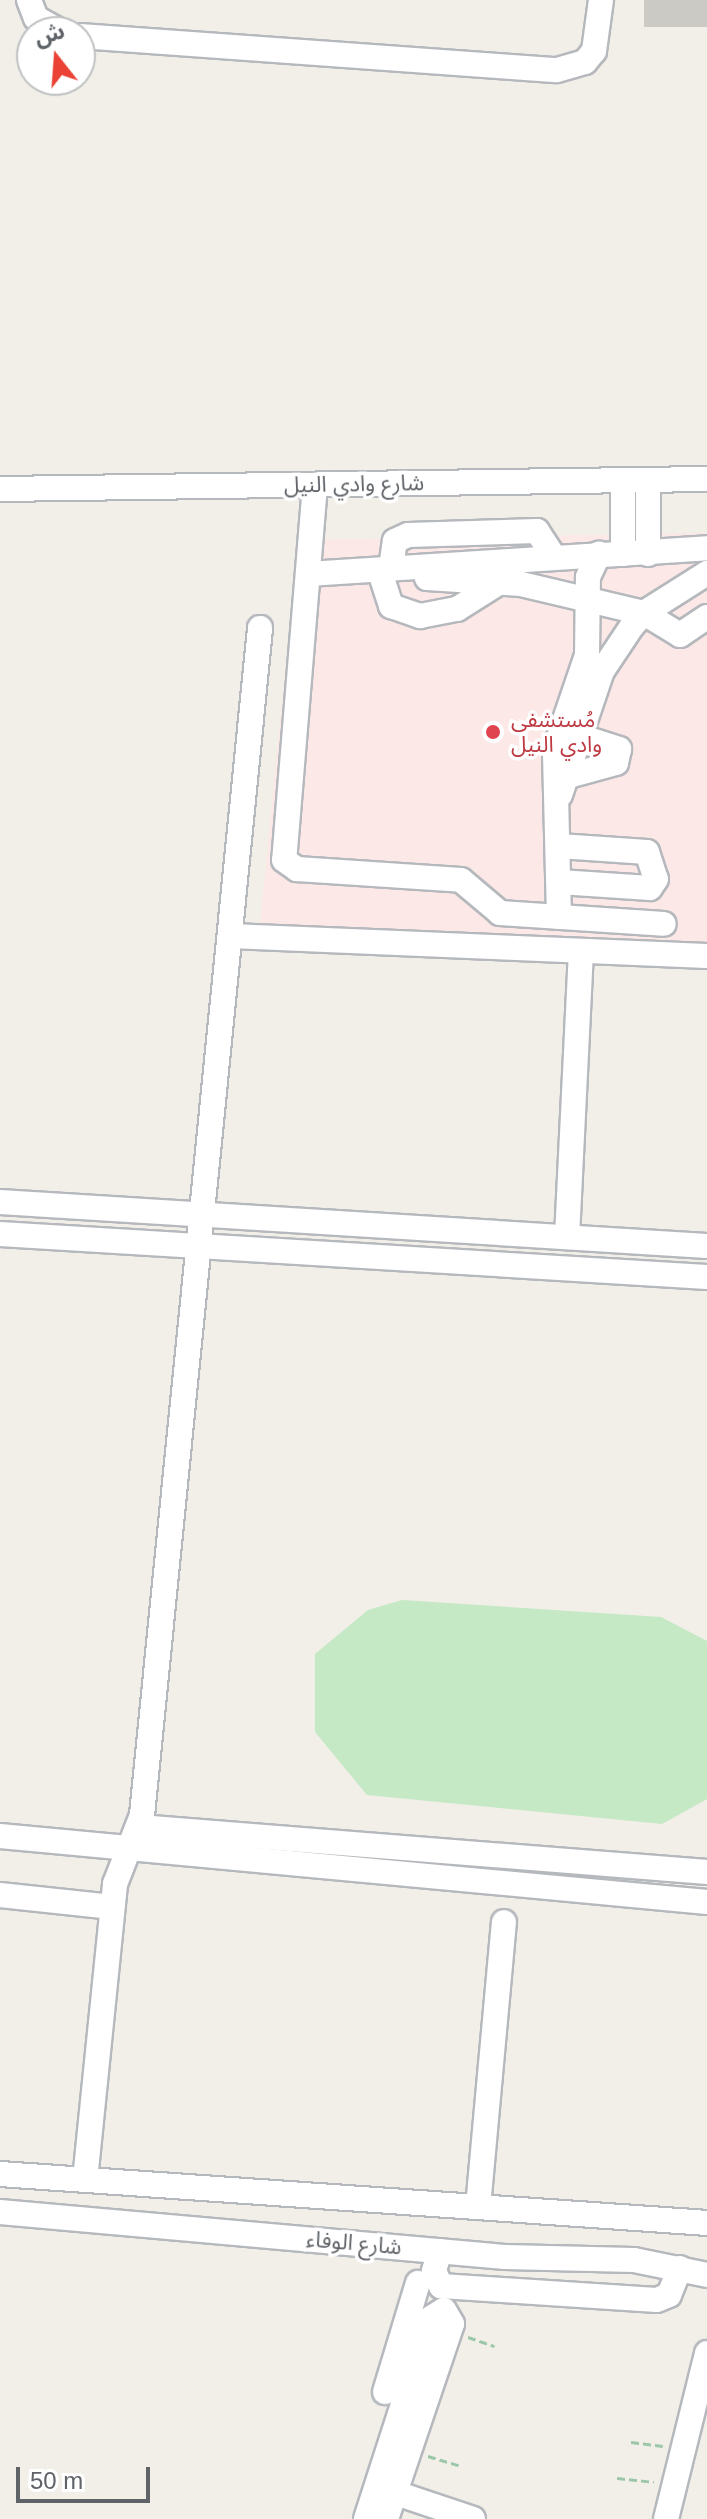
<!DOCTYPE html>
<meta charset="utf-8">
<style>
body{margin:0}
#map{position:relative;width:707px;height:2519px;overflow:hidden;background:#f1efe8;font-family:Helvetica,"Noto Sans Arabic",sans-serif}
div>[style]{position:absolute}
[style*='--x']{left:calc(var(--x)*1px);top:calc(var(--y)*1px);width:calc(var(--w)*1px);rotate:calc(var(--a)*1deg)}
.medical>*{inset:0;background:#fce8e6}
.green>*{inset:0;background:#c5e8c5}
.building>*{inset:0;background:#cccac5;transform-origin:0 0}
.path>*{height:3px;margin-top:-1.5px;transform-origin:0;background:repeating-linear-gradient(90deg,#9cc7a9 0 8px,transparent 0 12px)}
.roads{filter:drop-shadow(2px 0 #b5b8bc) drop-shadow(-2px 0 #b5b8bc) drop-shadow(0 2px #b5b8bc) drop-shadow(0 -2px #b5b8bc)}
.minor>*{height:24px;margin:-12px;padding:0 12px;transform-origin:12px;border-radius:12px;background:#fff}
.dots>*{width:22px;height:22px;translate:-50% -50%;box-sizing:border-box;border:4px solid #fff;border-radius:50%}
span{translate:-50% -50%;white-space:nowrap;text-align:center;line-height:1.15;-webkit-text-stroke:7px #fff;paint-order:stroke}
.street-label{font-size:22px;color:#5f6368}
.health-label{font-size:22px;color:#be3a42}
.left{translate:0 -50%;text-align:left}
.north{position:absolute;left:16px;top:16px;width:80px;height:80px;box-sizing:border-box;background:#fff;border:2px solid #bfc1c3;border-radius:50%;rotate:343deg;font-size:22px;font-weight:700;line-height:32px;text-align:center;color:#5f6368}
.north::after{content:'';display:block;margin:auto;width:28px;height:36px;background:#ea4335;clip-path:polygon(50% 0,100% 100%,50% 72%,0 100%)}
.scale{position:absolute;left:16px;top:2467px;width:134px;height:36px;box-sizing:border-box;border:4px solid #5f6368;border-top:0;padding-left:10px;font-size:24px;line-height:28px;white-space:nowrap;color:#5f6368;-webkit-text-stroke:6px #fff;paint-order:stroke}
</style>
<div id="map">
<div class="medical">
<i style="clip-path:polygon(707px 533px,707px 946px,260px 924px,298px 540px)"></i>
</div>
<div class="green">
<i style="clip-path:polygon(402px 1600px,661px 1617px,707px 1641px,707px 1799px,662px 1824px,367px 1795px,315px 1732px,315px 1654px,368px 1610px)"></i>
</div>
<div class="building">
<i style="left:644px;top:0;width:63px;height:27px"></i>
</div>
<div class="path">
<i style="--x:468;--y:2337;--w:28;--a:19"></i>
<i style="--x:631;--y:2442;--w:32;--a:7"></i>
<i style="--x:428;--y:2456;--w:34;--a:17"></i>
<i style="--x:617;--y:2478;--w:37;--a:6"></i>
</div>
<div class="roads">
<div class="minor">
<i style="--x:29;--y:0;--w:19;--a:69"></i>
<i style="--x:36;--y:18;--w:29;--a:29"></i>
<i style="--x:80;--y:36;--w:478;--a:4.1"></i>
<i style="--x:557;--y:70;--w:29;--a:-16"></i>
<i style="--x:585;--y:62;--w:14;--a:-51"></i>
<i style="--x:594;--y:51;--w:51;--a:-82.2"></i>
<i style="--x:623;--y:480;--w:74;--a:90"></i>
<i style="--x:315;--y:485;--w:376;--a:94.7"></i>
<i style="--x:284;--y:860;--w:16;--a:35"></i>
<i style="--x:297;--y:869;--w:164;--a:3.8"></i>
<i style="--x:461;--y:880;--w:51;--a:40.2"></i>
<i style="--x:500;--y:913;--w:164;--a:3.8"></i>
<i style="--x:0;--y:489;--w:707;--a:-0.81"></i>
<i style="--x:648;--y:554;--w:74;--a:-90"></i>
<i style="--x:391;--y:568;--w:27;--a:-82"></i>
<i style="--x:395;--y:541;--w:14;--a:-25"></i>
<i style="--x:408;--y:535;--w:129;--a:-1.8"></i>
<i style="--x:537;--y:531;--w:30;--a:57"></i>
<i style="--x:308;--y:574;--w:400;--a:-3.7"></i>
<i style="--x:381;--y:575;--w:33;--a:72"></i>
<i style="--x:391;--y:606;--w:31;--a:19"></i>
<i style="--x:420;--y:616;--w:38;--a:-11"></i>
<i style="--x:457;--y:609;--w:51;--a:-32.1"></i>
<i style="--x:427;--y:578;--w:94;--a:3.7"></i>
<i style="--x:521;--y:584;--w:126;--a:13.3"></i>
<i style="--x:644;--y:613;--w:75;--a:-32.4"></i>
<i style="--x:563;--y:731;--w:59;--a:17.8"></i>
<i style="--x:619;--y:749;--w:14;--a:102"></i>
<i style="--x:616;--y:763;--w:50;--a:164.8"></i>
<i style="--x:560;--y:795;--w:131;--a:-71.3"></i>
<i style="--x:602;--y:671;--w:54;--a:-56.3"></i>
<i style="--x:632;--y:626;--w:18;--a:-47"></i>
<i style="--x:644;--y:613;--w:42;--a:31.4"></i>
<i style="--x:680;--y:635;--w:32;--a:-34"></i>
<i style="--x:559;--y:846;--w:88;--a:3.9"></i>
<i style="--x:647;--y:852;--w:28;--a:72"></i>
<i style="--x:656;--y:879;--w:11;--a:124"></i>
<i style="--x:650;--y:888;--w:91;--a:-176.2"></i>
<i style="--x:559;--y:917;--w:168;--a:-91.4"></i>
<i style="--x:555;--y:749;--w:99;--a:-71.2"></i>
<i style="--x:587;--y:655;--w:78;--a:-89.3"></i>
<i style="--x:588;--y:577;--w:26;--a:-65"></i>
<i style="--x:231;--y:936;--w:476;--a:2.4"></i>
<i style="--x:0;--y:1202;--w:708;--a:3.56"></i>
<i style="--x:0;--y:1234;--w:708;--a:3.48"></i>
<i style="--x:567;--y:1237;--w:285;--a:-87.2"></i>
<i style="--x:139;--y:1827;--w:570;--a:4.53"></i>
<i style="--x:0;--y:1836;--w:710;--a:5.33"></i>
<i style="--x:0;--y:1895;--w:113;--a:6.1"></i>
<i style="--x:0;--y:2174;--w:709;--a:3.96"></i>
<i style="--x:85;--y:2180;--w:298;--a:-84.2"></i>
<i style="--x:115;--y:1884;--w:74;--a:-68.6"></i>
<i style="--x:142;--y:1815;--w:1193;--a:-84.32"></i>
<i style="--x:478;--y:2207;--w:286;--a:-84.8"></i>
<i style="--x:0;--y:2212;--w:507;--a:5.09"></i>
<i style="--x:505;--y:2257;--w:129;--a:1.3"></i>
<i style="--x:634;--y:2260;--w:75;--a:11.6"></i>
<i style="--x:440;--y:2251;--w:21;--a:107"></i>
<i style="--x:434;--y:2271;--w:17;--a:65"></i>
<i style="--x:441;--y:2286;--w:216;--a:3.7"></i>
<i style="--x:657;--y:2300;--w:13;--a:-23"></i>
<i style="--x:669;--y:2295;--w:29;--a:-68"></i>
<i style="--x:385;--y:2392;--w:114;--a:-73.2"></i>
<i style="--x:381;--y:2488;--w:97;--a:18.6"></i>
<i style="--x:366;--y:2519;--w:211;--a:-72.1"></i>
<i style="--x:431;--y:2318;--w:15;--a:-32"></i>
<i style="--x:444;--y:2310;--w:16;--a:60"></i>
<i style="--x:452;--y:2324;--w:206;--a:108.7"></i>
<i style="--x:666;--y:2519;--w:171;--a:-76.1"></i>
</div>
</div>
<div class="dots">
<i style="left:493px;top:732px;background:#e0444e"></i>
</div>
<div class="street-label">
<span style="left:354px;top:484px;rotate:-1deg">شارع وادي النيل</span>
<span style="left:354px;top:2243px;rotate:5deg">شارع الوفاء</span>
</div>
<div class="health-label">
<span class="left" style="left:511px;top:732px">مُستشفى<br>وادي النيل</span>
</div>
<div class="north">ش</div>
<div class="scale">50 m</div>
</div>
